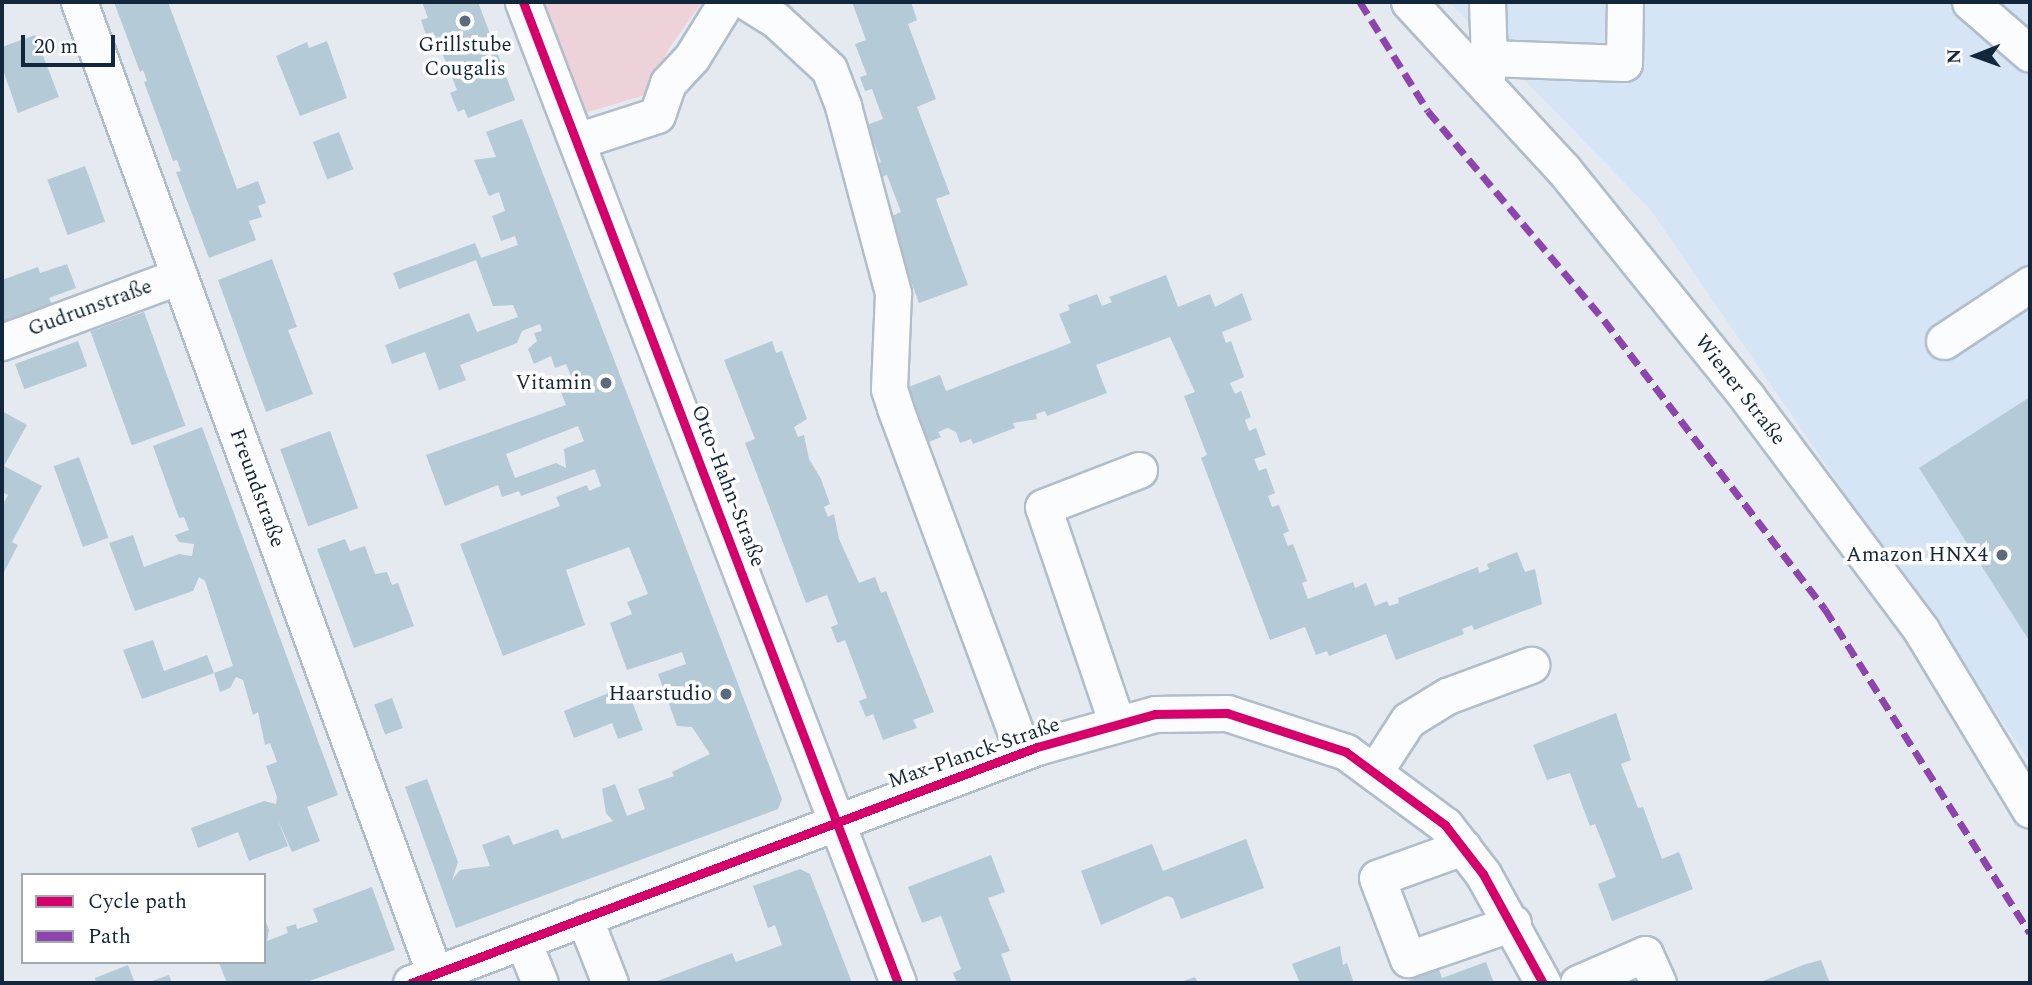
<!DOCTYPE html>
<meta charset="utf-8">
<style>
body{margin:0}
#map{position:relative;width:2032px;height:985px;overflow:hidden;background:#e4eaf0;font-family:Spectral,serif}
div>[style]{position:absolute}
[style*='--x']{left:calc(var(--x)*1px);top:calc(var(--y)*1px);width:calc(var(--w)*1px);rotate:calc(var(--a)*1deg)}
.built>*{inset:0;background:#d6e5f5}
.green>*{inset:0;background:#edd3d9}
.building>*{inset:0;background:#b4cad6;transform-origin:0 0}
.roads{filter:drop-shadow(2px 0 #b1bdca) drop-shadow(-2px 0 #b1bdca) drop-shadow(0 2px #b1bdca) drop-shadow(0 -2px #b1bdca)}
.minor>*{height:35px;margin:-17.5px;padding:0 17.5px;transform-origin:17.5px;border-radius:17.5px;background:#fbfcfd}
.quiet>*{height:7px;margin-top:-3.5px;transform-origin:0;background:repeating-linear-gradient(90deg,#8e44ad 0 14px,transparent 0 21px)}
.cycleway>*{height:9px;margin:-4.5px;padding:0 4.5px;transform-origin:4.5px;border-radius:4.5px;background:#d6006c}
.dots>*{width:19px;height:19px;translate:-50% -50%;box-sizing:border-box;border:4px solid #fff;border-radius:50%}
span{translate:-50% -50%;white-space:nowrap;text-align:center;line-height:1.15;-webkit-text-stroke:7px #fff;paint-order:stroke}
.poi-label{font-size:21px;color:#12273b}
.right{translate:-100% -50%;text-align:right}
.street-label{font-size:21px;color:#12273b}
.frame{position:absolute;inset:0;border:4px solid #12273b;pointer-events:none}
.legend{position:absolute;left:21px;top:873px;width:245px;height:91px;box-sizing:border-box;background:#fff;border:2px solid #a0a9b1;margin:0;padding:9px 12px;list-style:none;font-size:21px;color:#12273b}
.legend li{display:flex;align-items:center;gap:14px;height:35px}
.legend b{width:35px;border:2px solid #a0a9b1}
.north{position:absolute;left:1941px;top:21px;width:70px;height:70px;-webkit-text-stroke:5px #fff;paint-order:stroke;rotate:269deg;font-size:19px;font-weight:700;line-height:28px;text-align:center;color:#12273b}
.north::after{content:'';display:block;margin:auto;width:24px;height:32px;background:#12273b;clip-path:polygon(50% 0,100% 100%,50% 72%,0 100%)}
.scale{position:absolute;left:21px;top:35px;width:94px;height:32px;box-sizing:border-box;border:4px solid #12273b;border-top:0;padding-left:9px;font-size:21px;line-height:24px;white-space:nowrap;color:#12273b;-webkit-text-stroke:5px #fff;paint-order:stroke}
</style>
<div id="map">
<div class="built">
<i style="clip-path:polygon(1449px 2px,2030px 2px,2030px 762px,1650px 209px)"></i>
</div>
<div class="green">
<i style="clip-path:polygon(544px 2px,702px 2px,670px 47px,645px 95px,585px 113px)"></i>
</div>
<div class="building">
<i style="clip-path:polygon(114px 2px,168px 2px,237px 189px,258px 181px,266px 203px,258px 206px,262px 217px,249px 221px,256px 240px,209px 258px,176px 172px,181px 171px,177px 160px,173px 161px,144px 82px,147px 81px,143px 70px,140px 72px)"></i>
<i style="clip-path:polygon(422px 2px,478px 2px,515px 100px,468px 118px,464px 109px,458px 112px,450px 93px,457px 90px,445px 60px,433px 32px,426px 35px,421px 20px,428px 18px)"></i>
<i style="clip-path:polygon(852px 2px,911px 2px,917px 20px,908px 24px,936px 99px,917px 107px,950px 194px,936px 199px,968px 285px,919px 303px,906px 268px,900px 271px,895px 257px,901px 254px,887px 218px,901px 212px,887px 175px,881px 177px,876px 165px,881px 162px,867px 125px,883px 119px,872px 89px,865px 91px,860px 77px,867px 75px,855px 44px,866px 40px)"></i>
<i style="clip-path:polygon(35px 35px,59px 97px,18px 113px,2px 67px,2px 47px)"></i>
<i style="clip-path:polygon(327px 41px,347px 98px,300px 116px,276px 56px,307px 42px,309px 48px)"></i>
<i style="clip-path:polygon(evenodd,522px 119px,782px 799px,778px 809px,456px 928px,405px 787px,427px 779px,458px 862px,452px 880px,460px 870px,490px 866px,482px 845px,509px 835px,513px 845px,558px 829px,562px 839px,613px 821px,606px 813px,602px 789px,615px 784px,627px 816px,645px 809px,638px 789px,674px 776px,672px 772px,710px 754px,692px 727px,677px 726px,658px 674px,686px 664px,682px 652px,627px 670px,610px 623px,632px 614px,627px 602px,648px 594px,629px 547px,566px 570px,585px 625px,503px 656px,460px 544px,560px 506px,556px 497px,587px 485px,589px 491px,601px 486px,595px 469px,521px 496px,519px 491px,502px 497px,498px 485px,445px 506px,426px 455px,566px 405px,557px 382px,571px 376px,566px 364px,555px 368px,551px 356px,534px 364px,528px 349px,537px 341px,534px 333px,542px 331px,540px 324px,522px 331px,517px 343px,460px 365px,466px 380px,439px 390px,425px 352px,392px 364px,385px 345px,469px 313px,477px 332px,518px 317px,513px 305px,493px 306px,476px 260px,399px 289px,393px 273px,475px 243px,481px 258px,518px 245px,515px 236px,501px 241px,492px 216px,505px 211px,499px 192px,489px 196px,474px 160px,496px 157px,486px 132px,522px 119px,578px 426px,584px 441px,564px 449px,566px 468px,556px 463px,515px 478px,506px 454px,578px 426px)"></i>
<i style="left:339px;top:132px;width:40px;height:28px;rotate:69deg"></i>
<i style="left:85px;top:166px;width:59px;height:40px;rotate:70deg"></i>
<i style="clip-path:polygon(272px 259px,297px 327px,288px 330px,313px 394px,266px 412px,218px 280px)"></i>
<i style="clip-path:polygon(67px 264px,76px 288px,49px 298px,52px 304px,2px 322px,2px 280px,38px 267px,40px 273px)"></i>
<i style="clip-path:polygon(1166px 275px,1178px 307px,1210px 294px,1215px 307px,1242px 293px,1252px 320px,1222px 332px,1226px 343px,1231px 341px,1244px 377px,1230px 383px,1235px 394px,1241px 391px,1251px 417px,1245px 420px,1249px 431px,1256px 428px,1266px 455px,1254px 459px,1259px 471px,1266px 468px,1275px 493px,1268px 496px,1272px 507px,1279px 505px,1289px 531px,1283px 534px,1288px 546px,1293px 544px,1307px 581px,1302px 583px,1308px 599px,1353px 582px,1355px 588px,1366px 583px,1375px 606px,1387px 601px,1389px 606px,1399px 603px,1398px 598px,1478px 567px,1479px 573px,1489px 569px,1487px 564px,1517px 552px,1525px 572px,1535px 569px,1542px 604px,1474px 630px,1472px 625px,1462px 629px,1464px 634px,1396px 660px,1386px 634px,1329px 656px,1327px 651px,1316px 655px,1305px 627px,1270px 640px,1201px 458px,1207px 455px,1184px 396px,1195px 392px,1170px 337px,1096px 365px,1107px 393px,1047px 416px,1045px 411px,1036px 414px,1037px 419px,1013px 423px,1015px 428px,973px 444px,971px 439px,960px 443px,956px 432px,948px 428px,938px 432px,941px 437px,922px 445px,903px 389px,940px 375px,946px 391px,1071px 343px,1059px 314px,1070px 310px,1068px 305px,1097px 294px,1102px 306px,1112px 302px,1109px 297px)"></i>
<i style="left:144px;top:312px;width:121px;height:57px;rotate:70deg"></i>
<i style="left:78px;top:341px;width:27px;height:67px;rotate:70deg"></i>
<i style="clip-path:polygon(772px 341px,776px 353px,782px 351px,807px 419px,794px 427px,798px 437px,804px 435px,809px 459px,821px 479px,830px 504px,824px 507px,828px 517px,834px 514px,839px 539px,859px 583px,875px 577px,881px 593px,886px 591px,934px 712px,913px 720px,917px 728px,883px 740px,873px 714px,866px 717px,859px 701px,867px 698px,845px 640px,837px 643px,831px 627px,838px 624px,827px 595px,806px 603px,745px 443px,755px 439px,724px 360px)"></i>
<i style="clip-path:polygon(2030px 397px,2030px 642px,1919px 468px)"></i>
<i style="clip-path:polygon(2px 411px,27px 425px,4px 466px,42px 486px,12px 542px,18px 545px,2px 576px,2px 506px,8px 495px,2px 492px)"></i>
<i style="clip-path:polygon(202px 427px,338px 795px,307px 807px,320px 841px,292px 852px,277px 818px,288px 846px,249px 861px,238px 832px,198px 848px,191px 828px,264px 801px,276px 804px,277px 797px,266px 766px,277px 762px,270px 743px,265px 745px,258px 712px,253px 715px,243px 680px,236px 677px,230px 688px,220px 692px,214px 673px,233px 666px,205px 581px,199px 577px,193px 591px,135px 611px,109px 543px,133px 535px,144px 567px,179px 554px,192px 556px,194px 544px,179px 542px,175px 535px,189px 530px,184px 517px,179px 518px,153px 446px)"></i>
<i style="left:330px;top:431px;width:82px;height:53px;rotate:70deg"></i>
<i style="left:79px;top:457px;width:86px;height:27px;rotate:70deg"></i>
<i style="clip-path:polygon(345px 539px,350px 551px,365px 546px,375px 574px,387px 572px,392px 585px,398px 583px,414px 626px,354px 648px,317px 549px)"></i>
<i style="clip-path:polygon(153px 640px,164px 671px,207px 655px,214px 673px,142px 699px,123px 650px)"></i>
<i style="clip-path:polygon(626px 686px,643px 730px,618px 739px,612px 723px,574px 738px,564px 711px)"></i>
<i style="left:392px;top:698px;width:32px;height:19px;rotate:70deg"></i>
<i style="clip-path:polygon(1616px 713px,1631px 760px,1621px 764px,1638px 808px,1643px 807px,1662px 859px,1679px 852px,1693px 889px,1612px 921px,1598px 884px,1616px 877px,1595px 824px,1590px 826px,1570px 773px,1547px 780px,1533px 745px)"></i>
<i style="clip-path:polygon(1246px 839px,1264px 888px,1181px 919px,1173px 898px,1167px 896px,1101px 925px,1081px 871px,1152px 844px,1163px 871px)"></i>
<i style="clip-path:polygon(991px 855px,1005px 892px,988px 898px,1010px 951px,1001px 954px,1012px 983px,957px 983px,953px 973px,961px 969px,941px 916px,922px 923px,908px 887px)"></i>
<i style="clip-path:polygon(800px 869px,810px 874px,852px 983px,652px 983px,732px 953px,736px 962px,782px 945px,775px 925px,768px 928px,753px 886px)"></i>
<i style="clip-path:polygon(372px 887px,395px 950px,304px 983px,227px 983px,219px 963px,264px 962px,264px 917px,269px 930px,267px 941px,288px 933px,286px 927px,296px 924px,297px 929px,318px 922px,313px 909px)"></i>
<i style="clip-path:polygon(1340px 946px,1343px 965px,1347px 963px,1354px 983px,1300px 983px,1292px 964px)"></i>
<i style="clip-path:polygon(1435px 958px,1442px 978px,1486px 962px,1494px 983px,1402px 983px,1423px 975px,1419px 964px)"></i>
<i style="clip-path:polygon(1821px 960px,1830px 983px,1758px 983px,1803px 965px)"></i>
<i style="clip-path:polygon(128px 965px,135px 983px,96px 983px,95px 978px)"></i>
<i style="clip-path:polygon(169px 975px,172px 983px,147px 983px)"></i>
<i style="clip-path:polygon(1195px 977px,1198px 983px,1178px 983px)"></i>
</div>
<div class="roads">
<div class="minor">
<i style="--x:79;--y:2;--w:1036;--a:69.9"></i>
<i style="--x:523;--y:2;--w:1050;--a:69.08"></i>
<i style="--x:747;--y:2;--w:34;--a:32"></i>
<i style="--x:776;--y:20;--w:72;--a:42.8"></i>
<i style="--x:829;--y:69;--w:40;--a:69"></i>
<i style="--x:843;--y:106;--w:194;--a:75"></i>
<i style="--x:893;--y:293;--w:96;--a:92.4"></i>
<i style="--x:889;--y:389;--w:20;--a:72"></i>
<i style="--x:895;--y:408;--w:367;--a:69.6"></i>
<i style="--x:1409;--y:2;--w:229;--a:47.3"></i>
<i style="--x:1564;--y:170;--w:292;--a:51.1"></i>
<i style="--x:1747;--y:397;--w:291;--a:53.2"></i>
<i style="--x:1921;--y:630;--w:210;--a:58.8"></i>
<i style="--x:1487;--y:2;--w:56;--a:88"></i>
<i style="--x:1970;--y:2;--w:79;--a:40.9"></i>
<i style="--x:1486;--y:84;--w:26;--a:-83"></i>
<i style="--x:1489;--y:58;--w:135;--a:2.1"></i>
<i style="--x:1624;--y:63;--w:61;--a:-89.1"></i>
<i style="--x:577;--y:141;--w:84;--a:-18"></i>
<i style="--x:657;--y:115;--w:34;--a:-71"></i>
<i style="--x:668;--y:83;--w:35;--a:-47"></i>
<i style="--x:692;--y:57;--w:65;--a:-58.3"></i>
<i style="--x:1944;--y:341;--w:103;--a:-33.5"></i>
<i style="--x:2;--y:342;--w:189;--a:-20.4"></i>
<i style="--x:1117;--y:724;--w:229;--a:-108.8"></i>
<i style="--x:1043;--y:507;--w:103;--a:-21.1"></i>
<i style="--x:1375;--y:771;--w:61;--a:-57.1"></i>
<i style="--x:1408;--y:720;--w:46;--a:-31.6"></i>
<i style="--x:1447;--y:696;--w:90;--a:-20.3"></i>
<i style="--x:1463;--y:847;--w:91;--a:160.2"></i>
<i style="--x:1377;--y:878;--w:87;--a:69.1"></i>
<i style="--x:1408;--y:959;--w:111;--a:-18.9"></i>
<i style="--x:584;--y:917;--w:71;--a:68.5"></i>
<i style="--x:523;--y:941;--w:45;--a:68"></i>
<i style="--x:411;--y:983;--w:669;--a:-20.66"></i>
<i style="--x:1037;--y:747;--w:123;--a:-15.6"></i>
<i style="--x:1155;--y:714;--w:72;--a:-0.8"></i>
<i style="--x:1227;--y:713;--w:125;--a:18.1"></i>
<i style="--x:1346;--y:752;--w:123;--a:36.4"></i>
<i style="--x:1445;--y:825;--w:62;--a:52.2"></i>
<i style="--x:1483;--y:874;--w:124;--a:61.2"></i>
<i style="--x:1578;--y:983;--w:73;--a:-23.4"></i>
<i style="--x:1645;--y:954;--w:32;--a:66"></i>
</div>
</div>
<div class="quiet">
<i style="--x:1360;--y:2;--w:128;--a:58"></i>
<i style="--x:1428;--y:111;--w:273;--a:49.9"></i>
<i style="--x:1604;--y:320;--w:364;--a:52.6"></i>
<i style="--x:1825;--y:609;--w:383;--a:57.7"></i>
</div>
<div class="cycleway">
<i style="--x:523;--y:2;--w:1050;--a:69.08"></i>
<i style="--x:411;--y:983;--w:669;--a:-20.66"></i>
<i style="--x:1037;--y:747;--w:123;--a:-15.6"></i>
<i style="--x:1155;--y:714;--w:72;--a:-0.8"></i>
<i style="--x:1227;--y:713;--w:125;--a:18.1"></i>
<i style="--x:1346;--y:752;--w:123;--a:36.4"></i>
<i style="--x:1445;--y:825;--w:62;--a:52.2"></i>
<i style="--x:1483;--y:874;--w:124;--a:61.2"></i>
</div>
<div class="dots">
<i style="left:465px;top:21px;background:#5c6b7a"></i>
<i style="left:606px;top:383px;background:#5c6b7a"></i>
<i style="left:2002px;top:555px;background:#5c6b7a"></i>
<i style="left:726px;top:694px;background:#5c6b7a"></i>
</div>
<div class="poi-label">
<span style="left:465px;top:57px">Grillstube<br>Cougalis</span>
<span class="right" style="left:592px;top:383px">Vitamin</span>
<span class="right" style="left:1988px;top:555px">Amazon HNX4</span>
<span class="right" style="left:712px;top:694px">Haarstudio</span>
</div>
<div class="street-label">
<span style="left:90px;top:308px;rotate:-20deg">Gudrunstraße</span>
<span style="left:1740px;top:390px;rotate:52deg">Wiener Straße</span>
<span style="left:728px;top:486px;rotate:69deg">Otto-Hahn-Straße</span>
<span style="left:257px;top:488px;rotate:70deg">Freundstraße</span>
<span style="left:974px;top:753px;rotate:-19deg">Max-Planck-Straße</span>
</div>
<div class="frame"></div>
<ul class="legend">
<li><b style="height:9px;background:#d6006c"></b>Cycle path</li>
<li><b style="height:9px;background:#8e44ad"></b>Path</li>
</ul>
<div class="north">N</div>
<div class="scale">20 m</div>
</div>
